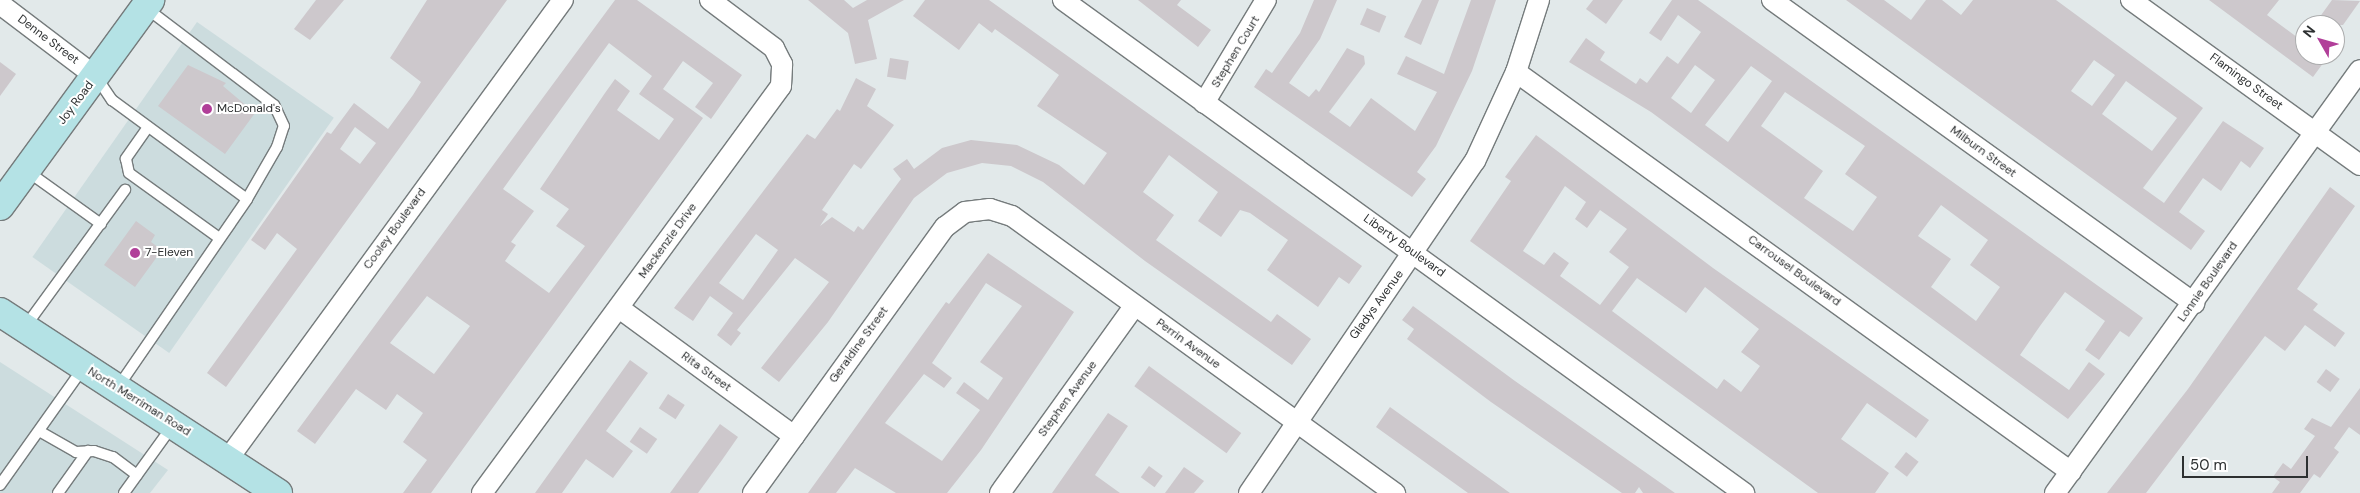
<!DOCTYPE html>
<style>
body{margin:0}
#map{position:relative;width:2360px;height:493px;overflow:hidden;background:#e2e9ea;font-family:"DM Sans",sans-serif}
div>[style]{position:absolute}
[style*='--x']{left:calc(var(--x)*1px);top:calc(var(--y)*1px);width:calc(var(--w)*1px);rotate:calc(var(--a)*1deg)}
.built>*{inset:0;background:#ccdcde;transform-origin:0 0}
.building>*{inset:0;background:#cdc8cc;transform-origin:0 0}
.roads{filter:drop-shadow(1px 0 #757b7c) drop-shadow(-1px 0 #757b7c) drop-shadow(0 1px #757b7c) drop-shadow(0 -1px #757b7c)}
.lane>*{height:10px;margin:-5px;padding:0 5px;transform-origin:5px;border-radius:5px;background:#fff}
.street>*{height:20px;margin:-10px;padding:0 10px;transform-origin:10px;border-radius:10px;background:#fff}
.secondary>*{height:28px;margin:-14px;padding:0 14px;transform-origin:14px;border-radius:14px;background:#b4e2e5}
.dots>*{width:14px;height:14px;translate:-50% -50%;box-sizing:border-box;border:2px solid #fff;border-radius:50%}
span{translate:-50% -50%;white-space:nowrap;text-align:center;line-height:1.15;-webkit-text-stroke:4px #fff;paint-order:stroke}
.street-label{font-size:12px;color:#2d3031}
.poi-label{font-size:12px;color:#2d3031}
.left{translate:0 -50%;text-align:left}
.north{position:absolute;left:2295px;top:15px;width:50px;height:50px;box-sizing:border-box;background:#fff;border:1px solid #abacad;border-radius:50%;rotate:308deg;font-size:14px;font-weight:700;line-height:20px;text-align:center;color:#2d3031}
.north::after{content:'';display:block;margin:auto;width:18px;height:22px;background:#b13f99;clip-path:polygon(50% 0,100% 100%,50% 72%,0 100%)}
.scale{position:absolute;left:2182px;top:456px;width:126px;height:22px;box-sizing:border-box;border:2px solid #2d3031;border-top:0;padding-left:6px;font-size:15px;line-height:18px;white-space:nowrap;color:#2d3031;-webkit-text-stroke:4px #fff;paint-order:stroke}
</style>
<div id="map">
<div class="built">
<i style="left:197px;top:22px;width:167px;height:287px;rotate:35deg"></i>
<i style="clip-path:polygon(0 362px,168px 470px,150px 493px,0 493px)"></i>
</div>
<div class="building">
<i style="clip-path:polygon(316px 0,344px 0,310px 40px,294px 29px)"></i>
<i style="clip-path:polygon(evenodd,427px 0,507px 0,226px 387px,207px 373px,297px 249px,277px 233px,265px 250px,251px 240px,327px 132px,331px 134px,354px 103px,388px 129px,413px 95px,421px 82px,390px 58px,427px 0,355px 127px,376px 143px,360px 164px,340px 149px,355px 127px)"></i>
<i style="clip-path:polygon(evenodd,615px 0,637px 0,742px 75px,711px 119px,695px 107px,713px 83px,683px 61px,663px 89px,703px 118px,431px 493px,403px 493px,427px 460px,403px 442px,423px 413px,397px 394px,386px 410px,356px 389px,315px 444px,297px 431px,615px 0,609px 43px,652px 76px,639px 94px,674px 119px,659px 140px,617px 110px,630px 91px,615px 79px,605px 93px,540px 189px,569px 209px,556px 226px,585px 246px,549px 293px,505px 261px,516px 245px,511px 242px,534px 211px,503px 189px,609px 43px,615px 0,427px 296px,470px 326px,434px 374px,390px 343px,427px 296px)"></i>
<i style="clip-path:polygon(808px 0,844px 0,853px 8px,867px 0,904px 0,868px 20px,877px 59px,855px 64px,848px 33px)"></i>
<i style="clip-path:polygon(evenodd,925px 0,989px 0,1362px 266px,1349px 284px,1339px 277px,1318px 307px,1267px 270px,1288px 240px,1250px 213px,1240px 210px,1221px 237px,1198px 221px,1218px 192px,1169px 155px,1143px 192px,1174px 215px,1156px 240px,1271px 322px,1277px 314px,1311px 339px,1292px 365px,1145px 261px,1043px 182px,1011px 166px,982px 163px,947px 173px,914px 198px,828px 322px,779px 382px,761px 368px,829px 282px,795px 258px,737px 330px,741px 333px,731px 346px,717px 335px,733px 313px,710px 296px,693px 321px,674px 308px,807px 134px,815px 139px,837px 109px,840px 111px,856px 78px,876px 89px,867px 106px,894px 125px,861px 169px,854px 164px,822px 210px,828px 214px,820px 226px,832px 217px,854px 232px,858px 226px,863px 230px,901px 179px,893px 169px,907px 159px,914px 169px,942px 148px,971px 140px,1017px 145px,1059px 165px,1084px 185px,1107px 153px,1037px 106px,1059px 75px,995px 29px,992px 33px,979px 23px,959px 50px,913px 16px,925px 0,756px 234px,778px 250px,743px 300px,719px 283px,756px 234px)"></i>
<i style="clip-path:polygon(1138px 0,1181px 0,1177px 5px,1211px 30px,1198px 47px)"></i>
<i style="clip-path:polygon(1314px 0,1337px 0,1320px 39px,1289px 83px,1309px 97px,1316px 89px,1319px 92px,1347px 48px,1364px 56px,1365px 64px,1329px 112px,1350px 127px,1371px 98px,1415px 131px,1437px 92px,1397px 74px,1406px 56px,1444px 74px,1471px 0,1496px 0,1472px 71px,1436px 146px,1417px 172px,1426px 179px,1412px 197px,1254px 87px,1266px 69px,1272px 73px,1300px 33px)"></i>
<i style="clip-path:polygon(1422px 0,1439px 0,1421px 45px,1404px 37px)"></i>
<i style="clip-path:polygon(1593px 0,1623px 0,1606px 24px,1586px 9px)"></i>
<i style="clip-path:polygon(evenodd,1672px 0,1698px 0,2143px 318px,2129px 337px,2120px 331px,2099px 360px,2085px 350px,2105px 321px,2065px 292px,2040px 326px,2020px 355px,2069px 390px,2089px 362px,2105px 374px,2068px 419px,1651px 112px,1569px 62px,1586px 38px,1605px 52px,1600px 60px,1636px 84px,1640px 78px,1647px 83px,1667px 56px,1678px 64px,1701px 32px,1678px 15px,1661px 41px,1649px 33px,1672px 0,1695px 65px,1715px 80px,1691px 113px,1671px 98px,1695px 65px,1672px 0,1751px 66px,1772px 81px,1728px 142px,1705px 125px,1751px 66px,1672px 0,1785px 92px,1865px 146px,1845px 174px,1877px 197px,1853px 231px,1804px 198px,1823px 171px,1761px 126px,1785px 92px,1672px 0,1941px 205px,1988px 240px,1970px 265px,2000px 287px,1976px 321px,1931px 287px,1951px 259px,1918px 236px,1941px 205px)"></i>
<i style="clip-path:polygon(evenodd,1846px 0,1884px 0,1911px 20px,1926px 0,1942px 0,1961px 15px,1973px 0,2056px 0,2203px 108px,2143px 188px,2164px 203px,2223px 121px,2264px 148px,2250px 168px,2241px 161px,2221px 191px,2203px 178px,2179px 212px,2205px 231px,2191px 250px,1846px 0,2094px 60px,2115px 75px,2092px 106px,2071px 91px,2094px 60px,1846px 0,2126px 81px,2177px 118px,2152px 151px,2102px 114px,2126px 81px)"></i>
<i style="clip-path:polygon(2209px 0,2279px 0,2267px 15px,2305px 43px,2305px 55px,2329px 55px,2313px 77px)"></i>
<i style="clip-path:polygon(2332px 0,2360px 1px,2343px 25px,2314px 25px)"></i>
<i style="left:1367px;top:8px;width:21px;height:18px;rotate:23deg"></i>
<i style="left:890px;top:58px;width:19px;height:19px;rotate:9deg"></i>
<i style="clip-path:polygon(0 62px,16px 74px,0 96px)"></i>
<i style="clip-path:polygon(188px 65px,226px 83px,223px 86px,255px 113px,225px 154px,158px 106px)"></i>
<i style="clip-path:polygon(evenodd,1536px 135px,1713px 268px,1929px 420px,1916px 438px,1867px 403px,1841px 439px,1889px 473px,1875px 493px,1818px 493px,1470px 241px,1511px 181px,1505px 177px,1536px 135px,1565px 186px,1586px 202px,1575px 219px,1587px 228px,1600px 210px,1627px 229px,1609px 252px,1629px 267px,1600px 305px,1560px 276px,1569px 263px,1554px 252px,1544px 265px,1523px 251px,1565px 186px,1536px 135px,1637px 278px,1686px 313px,1705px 287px,1759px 329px,1741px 352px,1760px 366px,1741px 392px,1724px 379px,1717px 389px,1612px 311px,1637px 278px)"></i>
<i style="clip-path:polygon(2330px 187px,2355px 206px,2297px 289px,2318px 304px,2313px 310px,2345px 333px,2335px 347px,2305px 325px,2285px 351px,2265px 336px,2146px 493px,2107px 493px,2188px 389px)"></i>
<i style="clip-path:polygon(136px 221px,155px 235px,151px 242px,162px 250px,135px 287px,104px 265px)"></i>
<i style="clip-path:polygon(evenodd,988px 253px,1074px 312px,981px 450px,947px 493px,896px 493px,855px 468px,836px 493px,808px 493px,946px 302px,949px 304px,988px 253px,986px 283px,1022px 306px,980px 362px,1003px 378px,988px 400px,964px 382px,956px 393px,980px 410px,942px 461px,885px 423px,924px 374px,944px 388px,952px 378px,932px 363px,986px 283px)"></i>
<i style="clip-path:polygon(1413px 306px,1515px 381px,1675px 493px,1643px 493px,1639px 487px,1635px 493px,1622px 493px,1491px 402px,1407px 339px,1414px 329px,1402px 320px)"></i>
<i style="clip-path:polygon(630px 360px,648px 373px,606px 431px,633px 451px,613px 478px,586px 459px,562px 493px,535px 493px)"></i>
<i style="left:1149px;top:366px;width:114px;height:25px;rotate:36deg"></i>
<i style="left:2326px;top:369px;width:17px;height:16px;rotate:36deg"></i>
<i style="clip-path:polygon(2360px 388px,2360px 435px,2349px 427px,2334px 448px,2339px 452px,2320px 478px,2314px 474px,2300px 493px,2272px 493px,2280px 482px,2273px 477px,2283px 463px,2291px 469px,2315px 436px,2304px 429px,2312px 418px,2331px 427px)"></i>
<i style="left:668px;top:394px;width:20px;height:17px;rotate:33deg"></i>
<i style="clip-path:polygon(1390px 407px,1422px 430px,1510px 493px,1468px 493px,1376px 427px)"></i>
<i style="clip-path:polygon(1108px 413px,1128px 426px,1095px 475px,1120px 493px,1052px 493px)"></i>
<i style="clip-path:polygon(720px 424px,738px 437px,722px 460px,698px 493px,670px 493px)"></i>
<i style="left:640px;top:427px;width:21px;height:18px;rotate:35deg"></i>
<i style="left:1906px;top:452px;width:16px;height:19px;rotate:38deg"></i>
<i style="left:1149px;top:466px;width:17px;height:14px;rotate:36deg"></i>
<i style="clip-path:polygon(1184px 467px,1204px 481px,1194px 493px,1165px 493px)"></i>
</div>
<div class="roads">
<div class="lane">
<i style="--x:97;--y:78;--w:27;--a:56"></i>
<i style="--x:112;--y:100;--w:167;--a:36.3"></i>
<i style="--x:148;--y:127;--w:39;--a:125"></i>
<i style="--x:126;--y:159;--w:14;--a:78"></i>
<i style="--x:129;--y:173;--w:111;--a:35.8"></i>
<i style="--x:27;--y:171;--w:91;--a:35.6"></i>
<i style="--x:25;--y:327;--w:170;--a:-53.9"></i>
<i style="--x:118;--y:387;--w:228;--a:-55.5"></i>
<i style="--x:247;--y:199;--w:60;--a:-60"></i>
<i style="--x:277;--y:147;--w:22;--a:-72"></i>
<i style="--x:284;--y:126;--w:23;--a:-115"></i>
<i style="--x:274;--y:105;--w:161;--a:-142.8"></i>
<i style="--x:39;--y:431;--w:43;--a:29.6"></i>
<i style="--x:76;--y:452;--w:18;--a:-3"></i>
<i style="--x:94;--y:451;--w:20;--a:18"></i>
<i style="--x:113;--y:457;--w:30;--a:37"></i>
<i style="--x:0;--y:485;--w:143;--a:-54.6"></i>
<i style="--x:58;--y:493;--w:52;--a:-54.5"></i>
<i style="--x:124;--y:493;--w:84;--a:-54.2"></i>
</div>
<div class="street">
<i style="--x:1063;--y:0;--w:841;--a:35.9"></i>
<i style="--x:1772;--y:0;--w:520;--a:35.68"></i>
<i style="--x:2131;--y:0;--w:282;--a:35.8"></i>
<i style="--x:0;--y:4;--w:121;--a:37.2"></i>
<i style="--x:1516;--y:72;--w:684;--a:35.78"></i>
<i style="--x:1204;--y:103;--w:120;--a:-59"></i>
<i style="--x:619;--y:308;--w:217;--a:36.2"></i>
<i style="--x:228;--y:459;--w:568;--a:-53.88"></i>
<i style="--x:482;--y:493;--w:505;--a:-53.7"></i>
<i style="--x:781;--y:86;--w:22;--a:-87"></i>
<i style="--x:782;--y:64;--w:18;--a:-117"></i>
<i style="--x:774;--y:48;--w:80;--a:-143.1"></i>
<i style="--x:753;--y:493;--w:328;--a:-54.2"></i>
<i style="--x:945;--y:227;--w:25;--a:-37"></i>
<i style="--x:965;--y:212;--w:25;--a:-7"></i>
<i style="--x:990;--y:209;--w:23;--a:18"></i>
<i style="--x:1012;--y:216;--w:473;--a:35.9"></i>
<i style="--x:1000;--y:493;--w:231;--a:-54.3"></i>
<i style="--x:1249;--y:493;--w:402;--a:-55.8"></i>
<i style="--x:1475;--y:161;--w:98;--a:-65.3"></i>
<i style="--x:1516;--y:72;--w:76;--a:-72.3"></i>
<i style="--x:2055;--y:493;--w:521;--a:-54.21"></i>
</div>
<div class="secondary">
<i style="--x:0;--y:206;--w:255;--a:-53.9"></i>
<i style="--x:0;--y:312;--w:332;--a:33.1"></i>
</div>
</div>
<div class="dots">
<i style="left:207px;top:109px;background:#b13f99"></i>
<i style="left:135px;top:253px;background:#b13f99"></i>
</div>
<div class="street-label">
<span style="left:48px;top:40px;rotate:37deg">Denne Street</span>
<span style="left:1236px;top:52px;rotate:-59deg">Stephen Court</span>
<span style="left:2246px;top:82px;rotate:36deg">Flamingo Street</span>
<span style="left:76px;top:103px;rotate:-53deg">Joy Road</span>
<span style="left:1983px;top:152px;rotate:36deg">Milburn Street</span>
<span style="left:395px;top:229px;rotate:-54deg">Cooley Boulevard</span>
<span style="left:668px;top:241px;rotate:-54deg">Mackenzie Drive</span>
<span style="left:1404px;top:246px;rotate:36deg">Liberty Boulevard</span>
<span style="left:1794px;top:271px;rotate:36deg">Carrousel Boulevard</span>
<span style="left:2208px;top:282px;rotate:-55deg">Lonnie Boulevard</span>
<span style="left:1377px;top:305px;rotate:-54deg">Gladys Avenue</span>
<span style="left:1188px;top:344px;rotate:36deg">Perrin Avenue</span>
<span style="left:859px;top:345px;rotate:-54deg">Geraldine Street</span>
<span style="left:706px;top:372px;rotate:36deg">Rita Street</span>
<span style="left:1068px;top:399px;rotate:-54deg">Stephen Avenue</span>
<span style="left:139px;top:402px;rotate:32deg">North Merriman Road</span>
</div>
<div class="poi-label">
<span class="left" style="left:217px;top:109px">McDonald's</span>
<span class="left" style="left:145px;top:253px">7-Eleven</span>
</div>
<div class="north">N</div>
<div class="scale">50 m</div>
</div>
